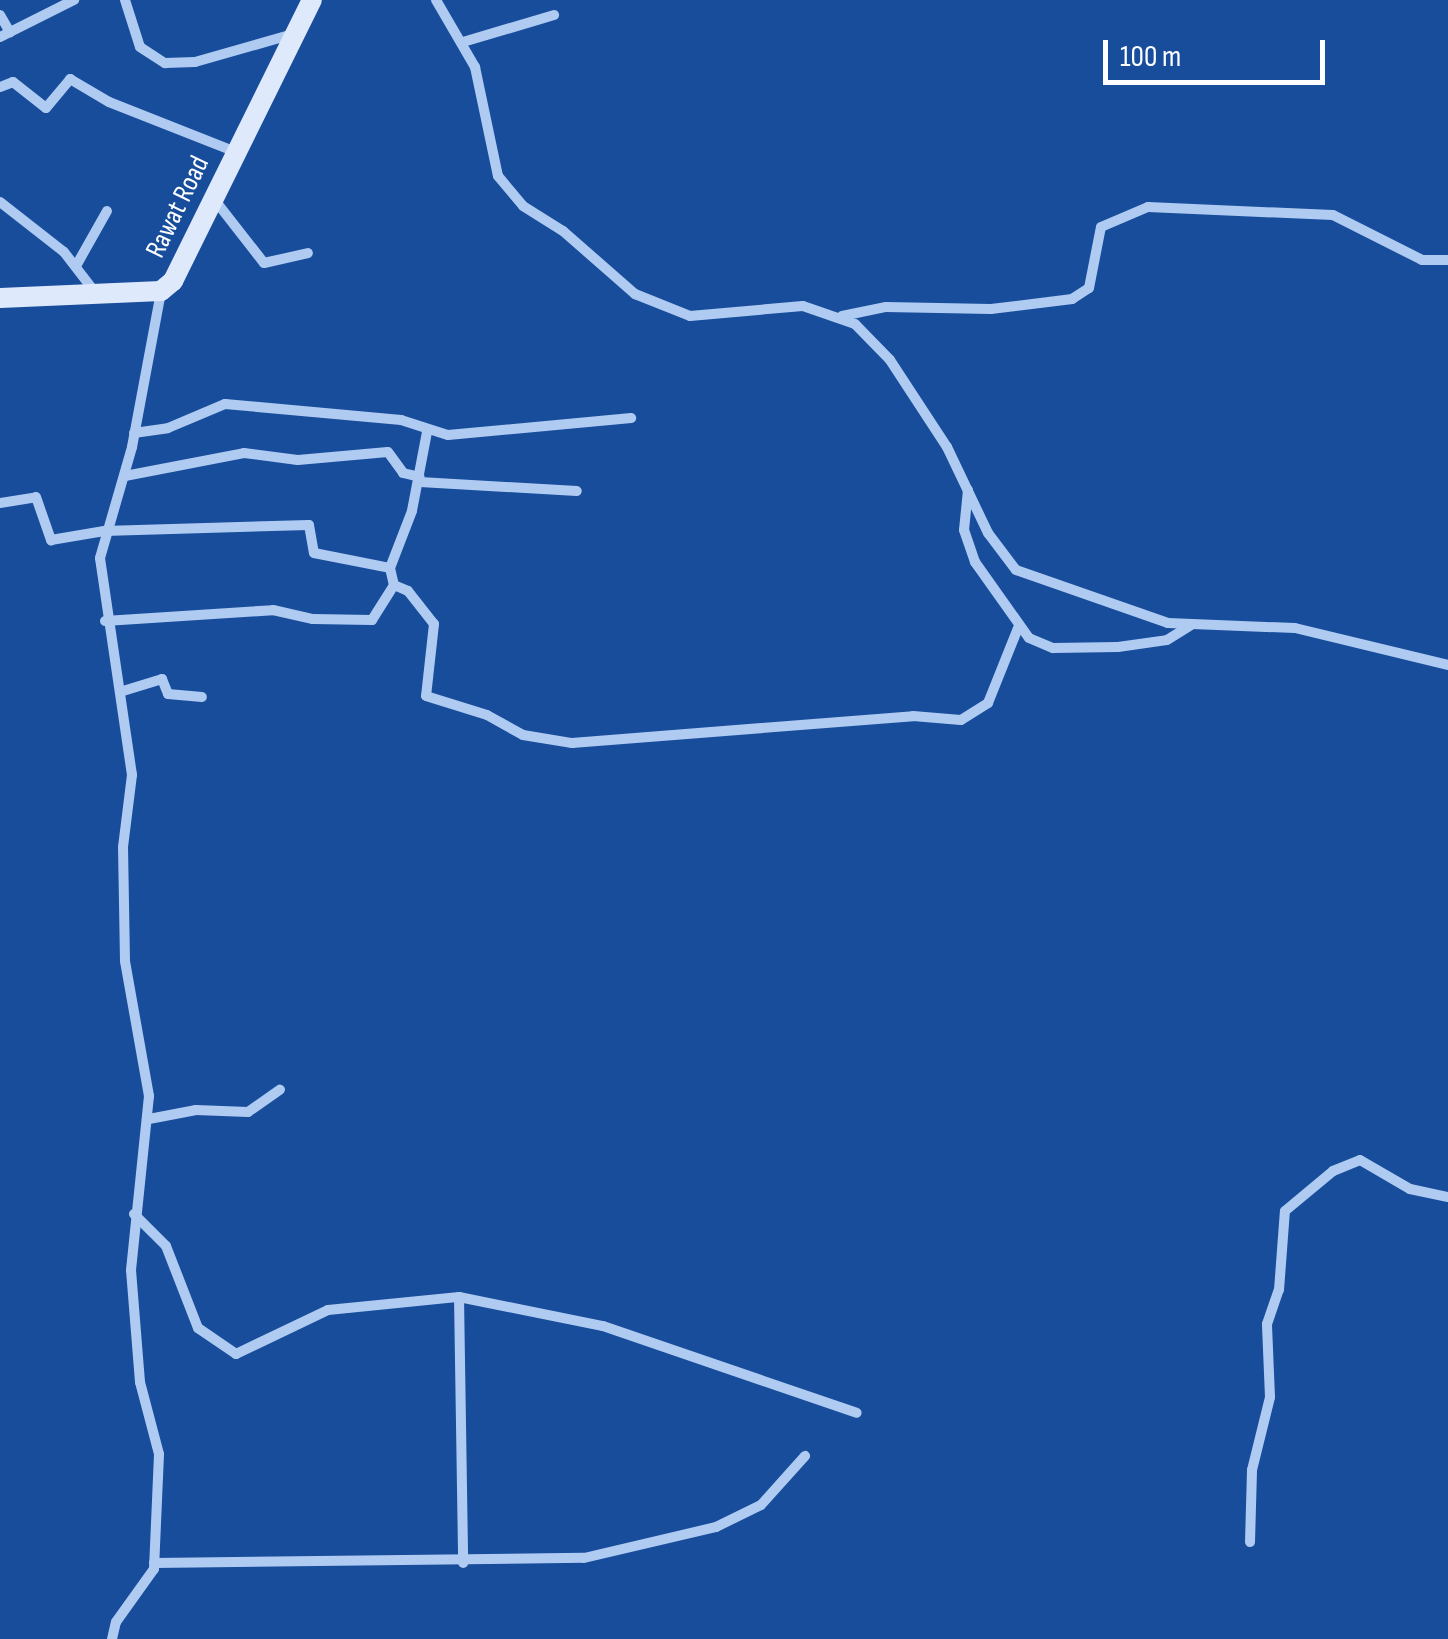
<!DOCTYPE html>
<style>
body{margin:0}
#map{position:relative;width:1448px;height:1639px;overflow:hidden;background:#184d9c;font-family:"Sofia Sans Condensed",sans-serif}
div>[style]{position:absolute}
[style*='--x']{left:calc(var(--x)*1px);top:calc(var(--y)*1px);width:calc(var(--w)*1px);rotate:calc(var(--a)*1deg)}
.street>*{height:10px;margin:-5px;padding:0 5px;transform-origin:5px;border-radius:5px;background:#afcbf2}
.secondary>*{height:20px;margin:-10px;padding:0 10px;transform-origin:10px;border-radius:10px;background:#deeafc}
span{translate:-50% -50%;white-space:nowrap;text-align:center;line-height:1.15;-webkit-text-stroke:8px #184d9c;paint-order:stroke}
.street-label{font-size:28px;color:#fff}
.scale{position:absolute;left:1103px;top:40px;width:222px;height:45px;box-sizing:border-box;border:5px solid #fff;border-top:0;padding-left:12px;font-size:30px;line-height:35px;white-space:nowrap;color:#fff;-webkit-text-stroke:8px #184d9c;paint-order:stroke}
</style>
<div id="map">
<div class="street">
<i style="--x:125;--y:0;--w:49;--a:72.3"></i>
<i style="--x:140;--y:47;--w:30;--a:33"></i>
<i style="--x:165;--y:63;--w:30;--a:-2"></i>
<i style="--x:195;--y:62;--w:102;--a:-15.9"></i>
<i style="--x:436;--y:0;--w:78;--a:59.8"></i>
<i style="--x:475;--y:67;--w:111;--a:78.1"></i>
<i style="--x:498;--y:176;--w:39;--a:50"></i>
<i style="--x:523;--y:206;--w:47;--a:32"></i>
<i style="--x:563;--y:231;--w:96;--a:41.2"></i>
<i style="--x:635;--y:294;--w:59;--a:21.8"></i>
<i style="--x:690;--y:316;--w:113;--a:-5.1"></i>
<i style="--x:803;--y:306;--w:55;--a:19.1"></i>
<i style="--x:855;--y:324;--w:50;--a:45.8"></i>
<i style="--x:890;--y:360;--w:104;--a:56.8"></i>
<i style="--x:947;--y:447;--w:95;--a:64.5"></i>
<i style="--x:988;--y:533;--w:46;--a:52.9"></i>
<i style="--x:1016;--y:570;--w:161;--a:19.2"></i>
<i style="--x:1168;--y:623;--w:127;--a:2.3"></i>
<i style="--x:1295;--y:628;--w:157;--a:13.6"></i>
<i style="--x:0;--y:15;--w:20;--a:60"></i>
<i style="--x:0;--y:37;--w:83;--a:-26.6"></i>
<i style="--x:463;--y:42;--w:95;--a:-16.5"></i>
<i style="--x:0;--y:87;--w:14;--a:-21"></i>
<i style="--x:13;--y:82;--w:42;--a:38.2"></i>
<i style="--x:46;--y:108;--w:38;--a:-50"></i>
<i style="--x:70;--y:79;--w:45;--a:30.5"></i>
<i style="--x:109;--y:102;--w:136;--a:21.5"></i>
<i style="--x:214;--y:199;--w:81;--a:52"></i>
<i style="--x:264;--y:263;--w:45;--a:-12.8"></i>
<i style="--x:0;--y:202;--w:81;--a:38"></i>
<i style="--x:64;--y:252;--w:49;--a:52.4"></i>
<i style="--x:76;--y:266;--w:63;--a:-60.6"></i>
<i style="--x:842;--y:316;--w:45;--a:-11.6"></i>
<i style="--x:886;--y:307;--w:105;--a:1.1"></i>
<i style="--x:991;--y:309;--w:82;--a:-7"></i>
<i style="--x:1072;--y:299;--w:20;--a:-33"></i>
<i style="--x:1089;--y:288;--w:62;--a:-78.9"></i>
<i style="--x:1101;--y:227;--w:51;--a:-23.1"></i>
<i style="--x:1148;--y:207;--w:185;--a:2.5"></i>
<i style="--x:1333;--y:215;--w:100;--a:26.8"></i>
<i style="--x:1422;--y:260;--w:26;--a:0"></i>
<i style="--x:427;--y:432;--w:80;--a:100.8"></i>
<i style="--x:412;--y:511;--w:61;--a:111.1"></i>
<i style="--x:390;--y:568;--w:17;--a:77"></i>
<i style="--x:394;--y:585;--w:15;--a:23"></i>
<i style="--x:408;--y:591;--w:42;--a:51.8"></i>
<i style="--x:434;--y:624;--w:72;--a:96.3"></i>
<i style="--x:426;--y:696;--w:64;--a:17.3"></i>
<i style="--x:487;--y:715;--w:41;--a:29.1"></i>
<i style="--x:523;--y:735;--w:50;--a:9.3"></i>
<i style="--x:572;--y:743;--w:342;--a:-4.5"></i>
<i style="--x:913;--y:716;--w:48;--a:4.8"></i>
<i style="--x:961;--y:720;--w:32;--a:-32"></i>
<i style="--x:988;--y:703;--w:81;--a:-68.2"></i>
<i style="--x:134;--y:433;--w:34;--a:-8"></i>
<i style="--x:168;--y:428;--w:62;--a:-22.8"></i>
<i style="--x:225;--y:404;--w:177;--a:5.2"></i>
<i style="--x:401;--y:420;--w:49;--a:17.7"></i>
<i style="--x:448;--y:435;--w:184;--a:-5.3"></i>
<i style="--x:125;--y:476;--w:121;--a:-10.9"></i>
<i style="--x:244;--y:453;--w:54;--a:7.4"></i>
<i style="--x:298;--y:460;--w:90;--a:-5.1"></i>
<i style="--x:388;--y:452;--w:26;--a:54"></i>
<i style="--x:403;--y:473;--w:17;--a:13"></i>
<i style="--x:420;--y:482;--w:157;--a:3.3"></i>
<i style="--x:968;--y:490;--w:40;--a:95.7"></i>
<i style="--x:964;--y:530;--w:34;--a:71"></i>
<i style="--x:975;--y:562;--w:93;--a:54.6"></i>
<i style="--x:1029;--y:638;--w:26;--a:23"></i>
<i style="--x:1053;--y:648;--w:65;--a:-0.9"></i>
<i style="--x:1118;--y:647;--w:49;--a:-8.1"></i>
<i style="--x:1167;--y:640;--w:28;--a:-32"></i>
<i style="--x:0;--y:503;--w:36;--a:-9"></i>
<i style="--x:36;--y:497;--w:46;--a:70.8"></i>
<i style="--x:51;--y:540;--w:54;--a:-9.6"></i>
<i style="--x:104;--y:531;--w:205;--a:-1.7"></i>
<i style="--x:309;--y:525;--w:28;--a:80"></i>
<i style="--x:314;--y:553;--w:77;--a:11.2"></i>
<i style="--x:105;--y:621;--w:168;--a:-3.7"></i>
<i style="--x:273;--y:610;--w:41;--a:12.7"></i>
<i style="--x:313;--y:619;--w:59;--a:1"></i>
<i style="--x:372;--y:620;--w:41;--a:-57.8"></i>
<i style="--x:123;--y:691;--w:41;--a:-17.1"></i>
<i style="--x:162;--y:679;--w:16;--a:68"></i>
<i style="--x:168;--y:694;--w:34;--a:5"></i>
<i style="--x:149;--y:1119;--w:48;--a:-10.8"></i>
<i style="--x:196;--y:1110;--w:52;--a:2.2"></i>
<i style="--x:248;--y:1112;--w:39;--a:-35"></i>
<i style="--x:134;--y:1214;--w:45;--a:45"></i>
<i style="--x:166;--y:1246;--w:88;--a:68.7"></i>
<i style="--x:198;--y:1328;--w:46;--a:34.4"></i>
<i style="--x:236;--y:1354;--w:102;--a:-25.6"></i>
<i style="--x:328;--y:1310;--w:132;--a:-5.7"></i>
<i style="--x:459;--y:1297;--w:147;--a:11.4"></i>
<i style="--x:603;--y:1326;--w:268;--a:18.9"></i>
<i style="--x:459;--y:1297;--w:266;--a:89.1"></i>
<i style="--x:1250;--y:1542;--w:72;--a:-88.4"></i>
<i style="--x:1252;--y:1470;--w:75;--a:-76.1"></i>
<i style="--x:1270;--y:1397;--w:73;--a:-92.4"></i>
<i style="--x:1267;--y:1324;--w:36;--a:-71"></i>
<i style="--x:1279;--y:1290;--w:79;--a:-85.7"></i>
<i style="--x:1285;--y:1211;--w:62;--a:-39.8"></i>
<i style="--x:1333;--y:1171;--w:29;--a:-22"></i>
<i style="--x:1360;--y:1160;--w:58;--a:30.1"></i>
<i style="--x:1410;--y:1189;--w:39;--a:12"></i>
<i style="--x:154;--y:1563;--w:430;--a:-0.7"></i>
<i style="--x:584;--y:1558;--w:136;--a:-13.2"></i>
<i style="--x:716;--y:1527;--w:50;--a:-26.1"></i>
<i style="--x:761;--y:1505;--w:66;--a:-48.1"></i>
<i style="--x:112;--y:1639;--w:17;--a:-77"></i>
<i style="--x:116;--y:1622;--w:65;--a:-54.4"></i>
<i style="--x:154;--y:1569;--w:115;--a:-87.5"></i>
<i style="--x:159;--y:1454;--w:74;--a:-104.8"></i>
<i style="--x:140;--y:1382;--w:112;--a:-94.6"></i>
<i style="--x:131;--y:1270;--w:175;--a:-84.1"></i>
<i style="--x:149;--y:1096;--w:137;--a:-100.1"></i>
<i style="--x:125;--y:961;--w:114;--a:-91"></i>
<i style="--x:123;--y:847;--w:73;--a:-82.9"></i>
<i style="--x:132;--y:775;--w:219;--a:-98.4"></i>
<i style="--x:100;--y:558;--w:116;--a:-73.9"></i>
<i style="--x:132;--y:447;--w:158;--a:-79.4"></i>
</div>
<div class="secondary">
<i style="--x:0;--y:298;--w:161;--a:-2.5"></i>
<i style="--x:161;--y:291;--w:16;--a:-40"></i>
<i style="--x:173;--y:281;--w:313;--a:-63.7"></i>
</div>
<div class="street-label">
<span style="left:178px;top:207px;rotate:-64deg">Rawat Road</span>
</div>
<div class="scale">100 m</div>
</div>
